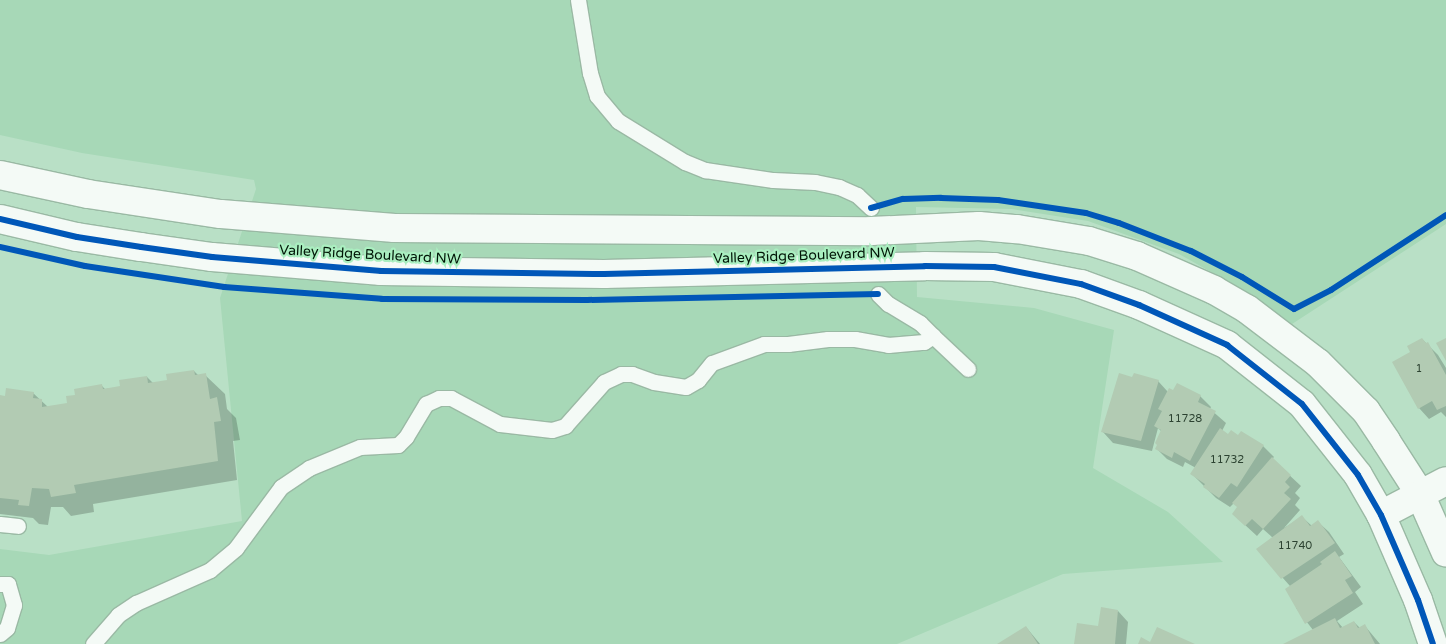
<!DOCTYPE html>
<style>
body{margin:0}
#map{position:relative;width:1446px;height:644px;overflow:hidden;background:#b9e0c6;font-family:"Varela Round",sans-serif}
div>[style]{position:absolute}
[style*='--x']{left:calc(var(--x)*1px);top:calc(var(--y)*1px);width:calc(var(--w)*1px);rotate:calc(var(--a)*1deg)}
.green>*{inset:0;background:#a7d8b7}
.shadow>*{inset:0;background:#0003}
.building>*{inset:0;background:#b2cbb3}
.roads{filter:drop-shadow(1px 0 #9ab9a4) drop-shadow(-1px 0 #9ab9a4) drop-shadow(0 1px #9ab9a4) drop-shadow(0 -1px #9ab9a4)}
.lane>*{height:15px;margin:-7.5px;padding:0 7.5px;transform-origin:7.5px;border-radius:7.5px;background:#f4faf6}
.street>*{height:28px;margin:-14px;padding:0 14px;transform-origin:14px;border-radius:14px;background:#f4faf6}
.cycleway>*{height:6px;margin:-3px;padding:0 3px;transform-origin:3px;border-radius:3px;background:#0057b8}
span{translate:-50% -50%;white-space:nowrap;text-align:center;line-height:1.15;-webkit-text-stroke:4.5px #aaefc0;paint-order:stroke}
.number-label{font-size:11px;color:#2c4231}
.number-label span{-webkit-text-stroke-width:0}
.street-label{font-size:14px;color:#001506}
</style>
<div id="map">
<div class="green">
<i style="clip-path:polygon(0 0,1446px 0,1446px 224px,1292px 324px,1236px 286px,1179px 254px,1088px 221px,1012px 209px,916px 207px,917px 297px,1034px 308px,1114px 330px,1093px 468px,1168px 512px,1223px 562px,1063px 574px,897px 644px,0 644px,0 549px,49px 555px,242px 521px,220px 298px,256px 189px,254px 180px,82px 153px,0 135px)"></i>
</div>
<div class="shadow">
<i style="clip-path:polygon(1422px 339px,1438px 355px,1446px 368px,1446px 417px,1441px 412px,1429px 419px,1419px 408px,1412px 353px)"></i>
<i style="clip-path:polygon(194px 371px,199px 376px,205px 375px,225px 394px,227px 409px,236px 418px,240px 440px,233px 441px,237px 480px,93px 504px,94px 512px,71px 516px,63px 507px,51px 507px,48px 525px,39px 524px,33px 518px,0 514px,0 397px,33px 393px,48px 407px,68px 404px,76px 396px,102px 386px,105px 389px,122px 387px,147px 377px,154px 384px,169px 381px)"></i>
<i style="clip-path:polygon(1133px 378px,1158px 381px,1168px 392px,1200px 396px,1211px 407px,1210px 409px,1226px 423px,1222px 431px,1229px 435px,1263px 446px,1274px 457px,1272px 459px,1301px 486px,1295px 493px,1300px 498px,1295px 505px,1300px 510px,1284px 528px,1302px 517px,1312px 526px,1318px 522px,1329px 532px,1344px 554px,1339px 557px,1361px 587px,1355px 592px,1363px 604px,1337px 621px,1343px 628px,1354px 622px,1360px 628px,1365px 626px,1380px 644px,1286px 644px,1313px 630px,1296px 608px,1298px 606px,1290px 586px,1257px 549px,1273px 538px,1263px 529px,1257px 536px,1244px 524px,1239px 507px,1234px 503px,1230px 507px,1216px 498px,1192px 474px,1196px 468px,1185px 462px,1183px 467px,1167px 459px,1157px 449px,1162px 432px,1158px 428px,1152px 451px,1113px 443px,1103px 432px)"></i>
<i style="clip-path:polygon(1118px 611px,1128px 622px,1126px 644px,1076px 644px)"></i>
<i style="clip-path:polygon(1026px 627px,1040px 644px,999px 644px)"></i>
</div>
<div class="building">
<i style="clip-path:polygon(1422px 338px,1426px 343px,1428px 342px,1446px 375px,1446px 406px,1437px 410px,1432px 401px,1418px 409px,1392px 362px,1410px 352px,1407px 346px)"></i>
<i style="clip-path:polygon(1446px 338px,1446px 361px,1436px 343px)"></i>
<i style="clip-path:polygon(194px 370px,195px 375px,206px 373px,210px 399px,217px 397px,221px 421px,214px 422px,218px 461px,74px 485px,76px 493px,51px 497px,49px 489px,32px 488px,29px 506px,18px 505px,19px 500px,0 498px,0 395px,5px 396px,6px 388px,34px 392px,33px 398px,42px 399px,42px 407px,67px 403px,66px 396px,75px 395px,74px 389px,102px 384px,103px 389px,120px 386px,119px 380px,147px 376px,148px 383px,167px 380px,166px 374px)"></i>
<i style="clip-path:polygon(1119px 373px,1132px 377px,1134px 373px,1159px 380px,1141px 441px,1101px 432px)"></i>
<i style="clip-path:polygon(1177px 383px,1201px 395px,1198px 402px,1216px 411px,1190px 461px,1174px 452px,1172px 458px,1155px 449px,1157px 445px,1155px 443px,1161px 430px,1154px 426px,1162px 411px,1158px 409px,1169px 388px,1173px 390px)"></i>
<i style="clip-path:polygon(1220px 428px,1228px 434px,1231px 430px,1238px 435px,1241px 431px,1264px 445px,1237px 487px,1231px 483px,1219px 498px,1203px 487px,1205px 484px,1190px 474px)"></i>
<i style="clip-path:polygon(1272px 457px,1291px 475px,1285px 482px,1290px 487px,1284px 493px,1291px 499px,1263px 529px,1252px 519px,1245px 526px,1232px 514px,1237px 507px,1232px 503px)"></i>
<i style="clip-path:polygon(1302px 515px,1310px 526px,1318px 520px,1335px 543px,1281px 579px,1256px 549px)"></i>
<i style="clip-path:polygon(1335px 551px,1352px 576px,1345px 580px,1353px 593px,1305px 624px,1285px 589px,1322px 564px,1320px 562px)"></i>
<i style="clip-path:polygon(1101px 607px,1118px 610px,1115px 644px,1074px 644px,1077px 623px,1098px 626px)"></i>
<i style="clip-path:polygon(1335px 618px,1340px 628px,1354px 621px,1358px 628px,1365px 624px,1375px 644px,1283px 644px)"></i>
<i style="clip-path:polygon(1026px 626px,1038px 644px,997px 644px)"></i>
<i style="clip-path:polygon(1157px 627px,1195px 644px,1138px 644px,1141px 637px,1150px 642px)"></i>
</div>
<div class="roads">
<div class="lane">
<i style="--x:578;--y:0;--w:74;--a:80.7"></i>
<i style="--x:590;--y:73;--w:24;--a:73"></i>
<i style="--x:597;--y:96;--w:33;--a:50"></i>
<i style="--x:618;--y:121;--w:79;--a:31.5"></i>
<i style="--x:685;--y:162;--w:22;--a:22"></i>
<i style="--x:705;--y:170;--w:69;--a:8.4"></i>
<i style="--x:773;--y:180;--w:42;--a:2.7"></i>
<i style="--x:815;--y:182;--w:25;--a:12"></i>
<i style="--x:839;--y:187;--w:20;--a:24"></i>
<i style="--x:857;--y:195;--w:19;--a:43"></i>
<i style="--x:933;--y:336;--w:48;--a:43.3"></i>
<i style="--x:0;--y:524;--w:18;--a:6"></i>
<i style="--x:0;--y:584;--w:8;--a:0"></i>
<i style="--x:8;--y:584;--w:22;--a:74"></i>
<i style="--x:14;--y:605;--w:24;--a:107"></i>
<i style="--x:7;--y:628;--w:9;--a:139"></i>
<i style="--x:93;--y:644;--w:38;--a:-49"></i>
<i style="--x:118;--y:615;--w:22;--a:-34"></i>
<i style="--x:136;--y:603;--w:81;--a:-24"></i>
<i style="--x:210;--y:570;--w:34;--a:-40"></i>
<i style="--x:236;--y:548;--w:76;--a:-53.6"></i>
<i style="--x:281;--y:487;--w:34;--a:-34"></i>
<i style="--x:309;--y:468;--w:55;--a:-22.4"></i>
<i style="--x:360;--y:447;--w:38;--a:-3"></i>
<i style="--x:398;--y:445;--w:11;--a:-45"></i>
<i style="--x:406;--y:437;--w:39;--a:-59"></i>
<i style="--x:426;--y:404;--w:14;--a:-25"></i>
<i style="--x:439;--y:398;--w:12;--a:0"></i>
<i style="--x:451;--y:398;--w:55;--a:28"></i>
<i style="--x:500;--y:424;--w:52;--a:6.6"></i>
<i style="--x:552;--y:430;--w:14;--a:-17"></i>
<i style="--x:565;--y:426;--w:59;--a:-48.4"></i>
<i style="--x:604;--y:382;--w:19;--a:-25"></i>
<i style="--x:621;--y:374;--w:11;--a:0"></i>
<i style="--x:632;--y:374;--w:23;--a:20"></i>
<i style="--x:654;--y:382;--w:32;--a:9"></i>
<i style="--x:686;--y:387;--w:14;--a:-30"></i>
<i style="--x:698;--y:380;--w:22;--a:-51"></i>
<i style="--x:712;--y:363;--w:55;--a:-20.1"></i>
<i style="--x:764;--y:344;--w:24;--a:0"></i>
<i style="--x:788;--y:344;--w:40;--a:-7.1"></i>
<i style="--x:828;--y:339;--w:27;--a:0"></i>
<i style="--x:855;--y:339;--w:34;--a:10"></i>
<i style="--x:888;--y:345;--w:36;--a:-5"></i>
<i style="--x:924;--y:342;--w:11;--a:-34"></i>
<i style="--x:933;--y:336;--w:18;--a:-135"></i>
<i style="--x:920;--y:323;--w:37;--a:-149"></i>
<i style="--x:888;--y:304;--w:14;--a:-135"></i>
</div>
<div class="street">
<i style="--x:0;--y:175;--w:90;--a:12.2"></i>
<i style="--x:88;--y:194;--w:134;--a:8.6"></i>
<i style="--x:221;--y:214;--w:174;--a:4.6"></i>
<i style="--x:394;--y:228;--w:477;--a:0.4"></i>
<i style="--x:871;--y:231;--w:108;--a:-2.7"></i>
<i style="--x:979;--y:226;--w:38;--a:5"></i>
<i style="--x:1017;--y:229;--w:73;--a:9.5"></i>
<i style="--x:1089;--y:241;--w:50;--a:17.4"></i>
<i style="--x:1137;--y:256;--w:84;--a:23.8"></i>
<i style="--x:1214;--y:290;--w:38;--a:30"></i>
<i style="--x:1247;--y:309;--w:89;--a:37.3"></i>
<i style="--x:1318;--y:363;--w:68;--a:45"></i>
<i style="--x:1366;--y:411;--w:36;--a:56"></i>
<i style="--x:1386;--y:441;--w:63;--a:57.3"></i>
<i style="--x:1420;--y:494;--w:64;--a:66.2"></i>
<i style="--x:0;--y:219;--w:79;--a:13.2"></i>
<i style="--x:77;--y:237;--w:65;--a:8.9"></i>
<i style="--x:141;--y:247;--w:72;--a:8"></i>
<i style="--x:212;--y:257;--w:170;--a:4.7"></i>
<i style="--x:381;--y:271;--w:223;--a:0.8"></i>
<i style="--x:604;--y:274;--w:321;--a:-1.4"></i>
<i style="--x:925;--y:266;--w:69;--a:0.8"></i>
<i style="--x:994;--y:267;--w:89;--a:11.1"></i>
<i style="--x:1081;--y:284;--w:62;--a:19.9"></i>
<i style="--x:1139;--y:305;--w:97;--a:24.4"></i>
<i style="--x:1227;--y:345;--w:95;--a:38.2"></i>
<i style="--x:1302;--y:404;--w:90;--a:51.7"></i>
<i style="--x:1358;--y:475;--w:46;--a:60.1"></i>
<i style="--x:1381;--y:515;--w:93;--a:66.5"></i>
<i style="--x:1418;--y:600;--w:46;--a:71.2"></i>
<i style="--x:1381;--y:515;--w:73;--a:-27.6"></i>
</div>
</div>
<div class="cycleway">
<i style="--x:871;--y:208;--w:33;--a:-16"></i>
<i style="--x:903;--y:199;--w:38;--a:-2"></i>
<i style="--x:941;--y:198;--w:57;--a:2"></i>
<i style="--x:998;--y:200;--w:89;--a:8.4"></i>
<i style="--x:1086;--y:213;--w:34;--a:17"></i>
<i style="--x:1119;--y:223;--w:77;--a:21.3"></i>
<i style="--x:1191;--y:251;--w:57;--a:27"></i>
<i style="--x:1242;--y:277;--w:61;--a:31.6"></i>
<i style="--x:1294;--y:309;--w:42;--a:-27.2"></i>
<i style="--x:1331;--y:290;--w:137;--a:-33.1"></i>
<i style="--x:0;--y:219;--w:79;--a:13.2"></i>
<i style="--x:77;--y:237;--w:65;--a:8.9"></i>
<i style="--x:141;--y:247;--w:72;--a:8"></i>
<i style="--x:212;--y:257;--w:170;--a:4.7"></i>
<i style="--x:381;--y:271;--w:223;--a:0.8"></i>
<i style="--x:604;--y:274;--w:321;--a:-1.4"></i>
<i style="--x:925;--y:266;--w:69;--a:0.8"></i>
<i style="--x:994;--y:267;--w:89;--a:11.1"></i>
<i style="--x:1081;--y:284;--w:62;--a:19.9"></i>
<i style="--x:1139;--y:305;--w:97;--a:24.4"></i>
<i style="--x:1227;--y:345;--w:95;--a:38.2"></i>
<i style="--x:1302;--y:404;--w:90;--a:51.7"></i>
<i style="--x:1358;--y:475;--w:46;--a:60.1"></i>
<i style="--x:1381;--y:515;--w:93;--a:66.5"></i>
<i style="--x:1418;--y:600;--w:46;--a:71.2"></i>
<i style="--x:0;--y:247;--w:87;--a:12.6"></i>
<i style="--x:85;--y:266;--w:141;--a:8.6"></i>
<i style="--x:224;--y:287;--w:158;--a:4.3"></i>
<i style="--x:382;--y:299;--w:205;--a:0.3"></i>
<i style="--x:587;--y:300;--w:291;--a:-1.2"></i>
</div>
<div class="number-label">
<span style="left:1419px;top:369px">1</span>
<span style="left:1185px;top:419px">11728</span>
<span style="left:1227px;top:460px">11732</span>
<span style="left:1295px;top:546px">11740</span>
</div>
<div class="street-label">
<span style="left:370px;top:255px;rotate:3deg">Valley Ridge Boulevard NW</span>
<span style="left:804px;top:256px;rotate:-2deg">Valley Ridge Boulevard NW</span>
</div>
</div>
